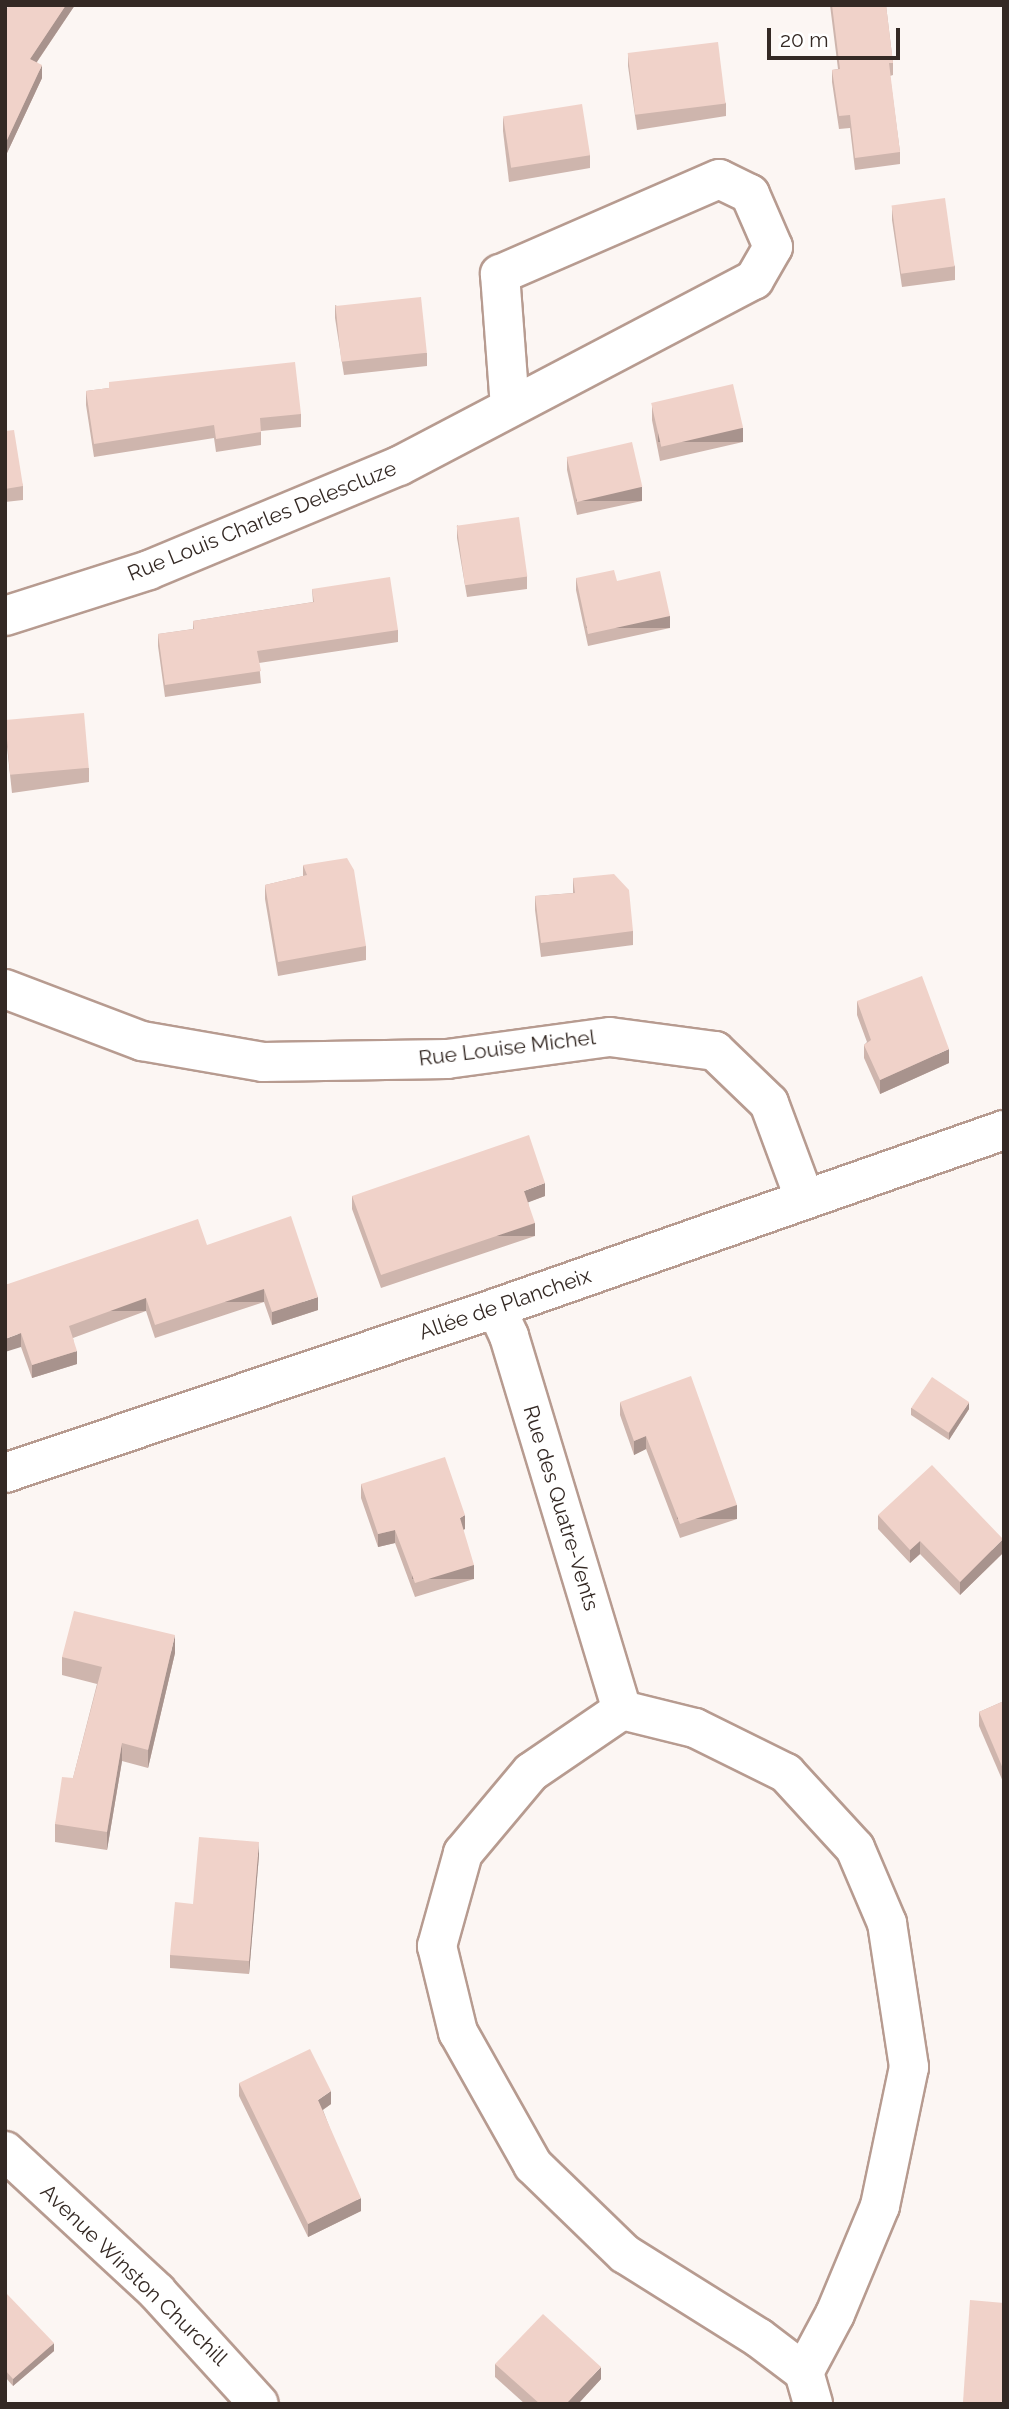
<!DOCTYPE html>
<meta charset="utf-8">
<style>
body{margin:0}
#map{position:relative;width:1009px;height:2409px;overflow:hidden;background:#fcf6f3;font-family:Raleway,sans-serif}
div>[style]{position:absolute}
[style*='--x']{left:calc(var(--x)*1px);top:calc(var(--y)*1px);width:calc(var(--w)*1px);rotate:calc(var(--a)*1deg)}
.roads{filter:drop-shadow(2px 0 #b79b90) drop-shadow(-2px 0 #b79b90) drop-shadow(0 2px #b79b90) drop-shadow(0 -2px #b79b90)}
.street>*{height:38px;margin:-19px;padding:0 19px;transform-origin:19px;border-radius:19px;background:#fff}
.secondary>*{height:38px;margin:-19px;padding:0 19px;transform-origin:19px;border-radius:19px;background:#fff}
.wall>*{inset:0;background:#ceb5ad}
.shaded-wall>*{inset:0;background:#a8938d;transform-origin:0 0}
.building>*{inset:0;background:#f0d2c9;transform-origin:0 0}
span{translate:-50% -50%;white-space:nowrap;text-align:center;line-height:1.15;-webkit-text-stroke:5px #fff;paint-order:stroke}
.street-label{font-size:21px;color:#342924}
.frame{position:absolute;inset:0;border:7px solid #342924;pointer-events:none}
.scale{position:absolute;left:767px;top:28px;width:133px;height:32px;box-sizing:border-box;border:4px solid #342924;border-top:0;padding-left:9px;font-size:21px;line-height:24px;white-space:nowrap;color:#342924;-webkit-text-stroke:5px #fff;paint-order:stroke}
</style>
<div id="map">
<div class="roads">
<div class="street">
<i style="--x:5;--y:616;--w:151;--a:-17.7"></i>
<i style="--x:149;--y:570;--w:271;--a:-22.6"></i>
<i style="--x:399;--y:466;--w:401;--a:-27.7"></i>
<i style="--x:754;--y:280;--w:38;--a:-60"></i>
<i style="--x:773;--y:247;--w:58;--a:-113.5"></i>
<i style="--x:750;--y:194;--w:34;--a:-154"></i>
<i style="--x:719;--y:179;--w:239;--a:156.5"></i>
<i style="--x:500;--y:274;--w:133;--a:85.7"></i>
<i style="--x:5;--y:989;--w:147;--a:20.8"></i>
<i style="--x:142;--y:1041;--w:123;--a:9.8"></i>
<i style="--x:263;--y:1062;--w:184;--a:-0.9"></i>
<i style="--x:447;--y:1059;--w:164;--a:-7.7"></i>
<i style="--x:610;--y:1037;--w:106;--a:7.6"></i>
<i style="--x:715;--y:1051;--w:75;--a:43.9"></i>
<i style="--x:769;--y:1103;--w:103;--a:69.6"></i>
<i style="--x:496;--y:1308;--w:31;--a:65"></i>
<i style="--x:509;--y:1336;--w:391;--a:73.2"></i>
<i style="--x:622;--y:1710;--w:110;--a:145.7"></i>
<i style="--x:531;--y:1772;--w:106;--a:130"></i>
<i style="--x:463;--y:1853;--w:97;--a:105.6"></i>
<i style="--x:437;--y:1946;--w:89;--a:76.3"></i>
<i style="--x:458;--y:2032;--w:153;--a:60.6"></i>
<i style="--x:533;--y:2165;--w:128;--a:44.1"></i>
<i style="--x:625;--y:2254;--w:158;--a:32.1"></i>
<i style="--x:759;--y:2338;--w:56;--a:37.1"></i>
<i style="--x:5;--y:1473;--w:518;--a:-18.57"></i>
<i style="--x:496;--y:1308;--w:538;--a:-19.31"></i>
<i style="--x:622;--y:1710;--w:75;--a:13.9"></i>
<i style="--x:695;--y:1728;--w:102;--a:26.3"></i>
<i style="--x:786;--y:1773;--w:102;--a:47.4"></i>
<i style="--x:855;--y:1848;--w:82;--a:66.9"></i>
<i style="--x:887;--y:1923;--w:146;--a:81.3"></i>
<i style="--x:909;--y:2067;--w:142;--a:101.8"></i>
<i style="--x:880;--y:2206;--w:117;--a:112.6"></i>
<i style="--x:835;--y:2314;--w:66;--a:118.1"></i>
<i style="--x:804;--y:2372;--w:33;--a:74"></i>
</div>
<div class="secondary">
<i style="--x:5;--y:2151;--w:207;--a:42.8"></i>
<i style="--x:157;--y:2292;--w:151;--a:47.7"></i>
</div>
</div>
<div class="wall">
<i style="clip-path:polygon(9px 5px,75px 5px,37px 62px,42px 78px,7px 153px,5px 152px,5px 13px)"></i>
<i style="clip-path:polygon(830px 5px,886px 5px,893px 63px,893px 75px,890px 76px,900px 152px,900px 164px,855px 170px,850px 128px,839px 129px,832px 82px,832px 70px,838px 69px)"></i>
<i style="clip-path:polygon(628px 53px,726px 103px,726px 116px,637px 130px,628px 66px)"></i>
<i style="clip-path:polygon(503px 118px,590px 155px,590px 168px,509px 182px,503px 131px)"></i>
<i style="clip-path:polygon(892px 206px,955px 266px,955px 280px,902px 287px,892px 220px)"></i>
<i style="clip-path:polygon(335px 305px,427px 353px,427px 366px,344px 375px,335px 318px)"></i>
<i style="clip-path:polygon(109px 382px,301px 414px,301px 427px,261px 431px,261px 445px,216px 452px,214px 438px,94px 457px,86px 405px,86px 391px,109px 388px)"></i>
<i style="clip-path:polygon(652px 406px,743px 442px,660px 461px,652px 420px)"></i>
<i style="clip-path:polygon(5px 431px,23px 486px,23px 500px,5px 502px)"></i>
<i style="clip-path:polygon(567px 457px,642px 501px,577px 515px,567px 470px)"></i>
<i style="clip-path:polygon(457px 525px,527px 576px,527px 589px,467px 597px,457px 538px)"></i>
<i style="clip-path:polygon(576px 578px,617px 581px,670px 628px,588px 646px,576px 590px)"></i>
<i style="clip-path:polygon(312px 589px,398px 630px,398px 642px,259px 663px,261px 683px,165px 697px,158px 646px,158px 634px,193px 629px,193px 621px,313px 602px)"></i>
<i style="clip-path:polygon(6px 724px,89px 768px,89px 782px,12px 793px,6px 737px)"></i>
<i style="clip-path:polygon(303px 865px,366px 946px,366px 960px,278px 976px,265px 899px,265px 885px,303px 876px)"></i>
<i style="clip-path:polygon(573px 878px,633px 931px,633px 945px,541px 957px,535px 910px,535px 896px,573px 893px)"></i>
<i style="clip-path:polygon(857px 1001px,949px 1063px,880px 1094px,864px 1058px,864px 1045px,867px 1042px,857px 1015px)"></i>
<i style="clip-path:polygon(352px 1196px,545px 1196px,528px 1202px,535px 1236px,381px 1288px,352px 1209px)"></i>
<i style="clip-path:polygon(207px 1245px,318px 1310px,272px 1325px,264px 1302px,155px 1338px,146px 1311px,73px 1338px,77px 1364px,32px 1378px,21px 1347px,5px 1285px)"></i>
<i style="clip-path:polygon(620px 1402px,737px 1519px,680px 1538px,646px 1449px,634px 1455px,620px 1415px)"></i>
<i style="clip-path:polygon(911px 1408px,969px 1409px,949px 1440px,911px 1415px)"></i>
<i style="clip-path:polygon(361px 1484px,465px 1529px,463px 1530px,474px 1579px,415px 1597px,395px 1543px,378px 1547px,361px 1498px)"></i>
<i style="clip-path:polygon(878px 1515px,1003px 1553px,960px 1595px,920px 1554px,910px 1563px,878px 1529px)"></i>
<i style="clip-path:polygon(175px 1653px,148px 1768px,122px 1761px,107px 1850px,55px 1842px,55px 1824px,73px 1778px,97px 1684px,62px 1675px,62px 1657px)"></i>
<i style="clip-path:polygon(1004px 1701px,1004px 1784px,979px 1726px,979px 1712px)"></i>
<i style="clip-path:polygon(259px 1855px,249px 1974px,170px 1968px,170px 1955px)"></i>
<i style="clip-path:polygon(239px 2083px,331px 2104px,323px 2110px,361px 2211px,308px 2237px,239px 2096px)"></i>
<i style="clip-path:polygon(5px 2295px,54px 2351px,13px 2386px,5px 2377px)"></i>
<i style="clip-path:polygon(495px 2364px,601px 2379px,578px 2404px,525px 2404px,495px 2377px)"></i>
</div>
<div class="shaded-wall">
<i style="clip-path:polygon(66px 5px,75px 5px,30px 72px,30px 59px)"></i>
<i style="clip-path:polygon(42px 65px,42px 78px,7px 153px,7px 140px)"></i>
<i style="left:743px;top:428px;width:14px;height:85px;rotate:90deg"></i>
<i style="left:642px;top:487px;width:14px;height:66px;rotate:90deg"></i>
<i style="left:670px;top:616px;width:12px;height:84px;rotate:90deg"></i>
<i style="clip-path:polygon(949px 1049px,949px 1063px,880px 1094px,880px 1080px)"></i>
<i style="clip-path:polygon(545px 1183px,545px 1196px,524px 1204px,524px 1191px)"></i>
<i style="left:535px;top:1223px;width:13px;height:163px;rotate:90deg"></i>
<i style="left:264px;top:1289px;width:13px;height:115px;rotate:90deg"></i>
<i style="clip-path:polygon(318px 1297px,318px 1310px,272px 1325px,272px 1312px)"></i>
<i style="left:146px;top:1298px;width:13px;height:82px;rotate:90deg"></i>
<i style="clip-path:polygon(21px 1333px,21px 1347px,5px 1352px,5px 1339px)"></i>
<i style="clip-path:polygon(77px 1351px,77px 1364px,32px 1378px,32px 1365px)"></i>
<i style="clip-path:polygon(969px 1402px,969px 1409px,949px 1440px,949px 1433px)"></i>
<i style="clip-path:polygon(646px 1436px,646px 1449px,634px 1455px,634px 1441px)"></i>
<i style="left:737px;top:1505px;width:14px;height:60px;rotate:90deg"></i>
<i style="clip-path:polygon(465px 1515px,465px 1529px,460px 1531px,460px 1518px)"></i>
<i style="clip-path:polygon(395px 1530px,395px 1543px,378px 1547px,378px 1534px)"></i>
<i style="clip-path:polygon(1003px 1539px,1003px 1553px,960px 1595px,960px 1582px)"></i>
<i style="clip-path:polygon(920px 1541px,920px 1554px,910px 1563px,910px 1550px)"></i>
<i style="left:474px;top:1565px;width:14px;height:62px;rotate:90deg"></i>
<i style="clip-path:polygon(175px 1635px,175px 1653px,148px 1768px,148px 1750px)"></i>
<i style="clip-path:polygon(122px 1743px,122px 1761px,107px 1850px,107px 1832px)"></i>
<i style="clip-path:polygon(259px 1842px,259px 1855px,249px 1974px,249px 1961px)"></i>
<i style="clip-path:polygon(331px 2091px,331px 2104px,318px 2113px,318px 2100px)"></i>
<i style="clip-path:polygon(361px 2198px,361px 2211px,308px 2237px,308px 2224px)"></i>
<i style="clip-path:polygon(54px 2343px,54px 2351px,13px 2386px,13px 2379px)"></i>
<i style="clip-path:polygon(601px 2367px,601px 2379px,578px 2404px,566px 2404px)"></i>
</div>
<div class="building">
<i style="clip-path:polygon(9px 5px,66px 5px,30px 59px,42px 65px,7px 140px,5px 139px,5px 14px)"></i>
<i style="clip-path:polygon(832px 5px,886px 5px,893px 63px,889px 63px,900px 152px,855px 158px,850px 115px,839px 116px,832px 70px,840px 69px)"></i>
<i style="left:718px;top:42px;width:62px;height:91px;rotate:83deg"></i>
<i style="left:582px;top:104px;width:52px;height:80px;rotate:81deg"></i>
<i style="left:945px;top:198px;width:69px;height:54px;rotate:82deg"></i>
<i style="left:421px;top:297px;width:56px;height:86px;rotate:84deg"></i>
<i style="clip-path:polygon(295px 362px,301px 414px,260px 418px,261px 432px,216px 439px,214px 425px,94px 444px,86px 391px,109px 388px,109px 382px)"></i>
<i style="left:733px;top:384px;width:45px;height:84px;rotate:77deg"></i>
<i style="clip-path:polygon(14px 430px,23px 486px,5px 489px,5px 431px)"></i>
<i style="left:632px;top:442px;width:46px;height:67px;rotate:77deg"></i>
<i style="left:519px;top:517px;width:60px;height:63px;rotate:82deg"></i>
<i style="clip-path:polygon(614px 570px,617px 581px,660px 571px,670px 616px,588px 634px,576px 578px)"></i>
<i style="clip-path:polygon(390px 577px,398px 630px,257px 651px,261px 671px,165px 685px,158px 634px,194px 629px,193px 621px,314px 602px,312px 589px)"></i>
<i style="left:84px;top:713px;width:55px;height:79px;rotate:85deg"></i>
<i style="clip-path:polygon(347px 858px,354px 870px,366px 946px,278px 962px,265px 885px,307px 875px,303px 865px)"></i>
<i style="clip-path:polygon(614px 874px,629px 890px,633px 931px,541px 943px,535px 896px,575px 893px,573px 878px)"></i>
<i style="clip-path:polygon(922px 976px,949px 1049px,880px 1080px,864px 1045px,871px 1040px,857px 1001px)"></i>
<i style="clip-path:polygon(529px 1135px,545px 1183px,524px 1191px,535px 1223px,381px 1275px,352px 1196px)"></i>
<i style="clip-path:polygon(291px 1216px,318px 1297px,272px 1312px,264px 1289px,155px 1325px,146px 1298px,69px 1326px,77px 1351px,32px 1365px,21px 1333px,5px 1339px,5px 1285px,198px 1219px,207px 1245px)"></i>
<i style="clip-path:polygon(691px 1376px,737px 1505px,680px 1524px,646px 1436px,634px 1441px,620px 1402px)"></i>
<i style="left:932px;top:1377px;width:45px;height:37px;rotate:34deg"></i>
<i style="clip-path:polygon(445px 1457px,465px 1515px,460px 1518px,474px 1565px,415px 1583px,395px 1530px,378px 1534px,361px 1484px)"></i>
<i style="clip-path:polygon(932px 1465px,1003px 1539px,960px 1582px,920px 1541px,910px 1550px,878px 1515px)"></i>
<i style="clip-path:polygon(74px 1611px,175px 1635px,148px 1750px,122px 1743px,107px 1832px,55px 1824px,62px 1777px,73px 1778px,102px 1667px,62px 1657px)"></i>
<i style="clip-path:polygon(1004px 1701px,1004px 1771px,979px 1712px)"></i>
<i style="clip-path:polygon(199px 1837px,259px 1842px,249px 1961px,170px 1955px,175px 1902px,193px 1904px)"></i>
<i style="clip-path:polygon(310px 2049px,331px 2091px,318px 2100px,361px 2198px,308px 2224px,239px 2083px)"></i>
<i style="clip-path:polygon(7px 2294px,54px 2343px,13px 2379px,5px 2370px,5px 2295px)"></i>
<i style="clip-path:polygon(970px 2300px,1004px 2303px,1004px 2404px,980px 2404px,963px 2402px)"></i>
<i style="clip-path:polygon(543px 2314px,601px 2367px,566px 2404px,540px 2404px,495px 2364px)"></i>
</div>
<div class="street-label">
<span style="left:262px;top:521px;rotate:-22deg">Rue Louis Charles Delescluze</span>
<span style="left:507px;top:1048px;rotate:-7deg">Rue Louise Michel</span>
<span style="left:505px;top:1304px;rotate:-19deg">Allée de Plancheix</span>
<span style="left:561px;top:1508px;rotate:73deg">Rue des Quatre-Vents</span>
<span style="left:134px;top:2275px;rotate:44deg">Avenue Winston Churchill</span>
</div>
<div class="frame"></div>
<div class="scale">20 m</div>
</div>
